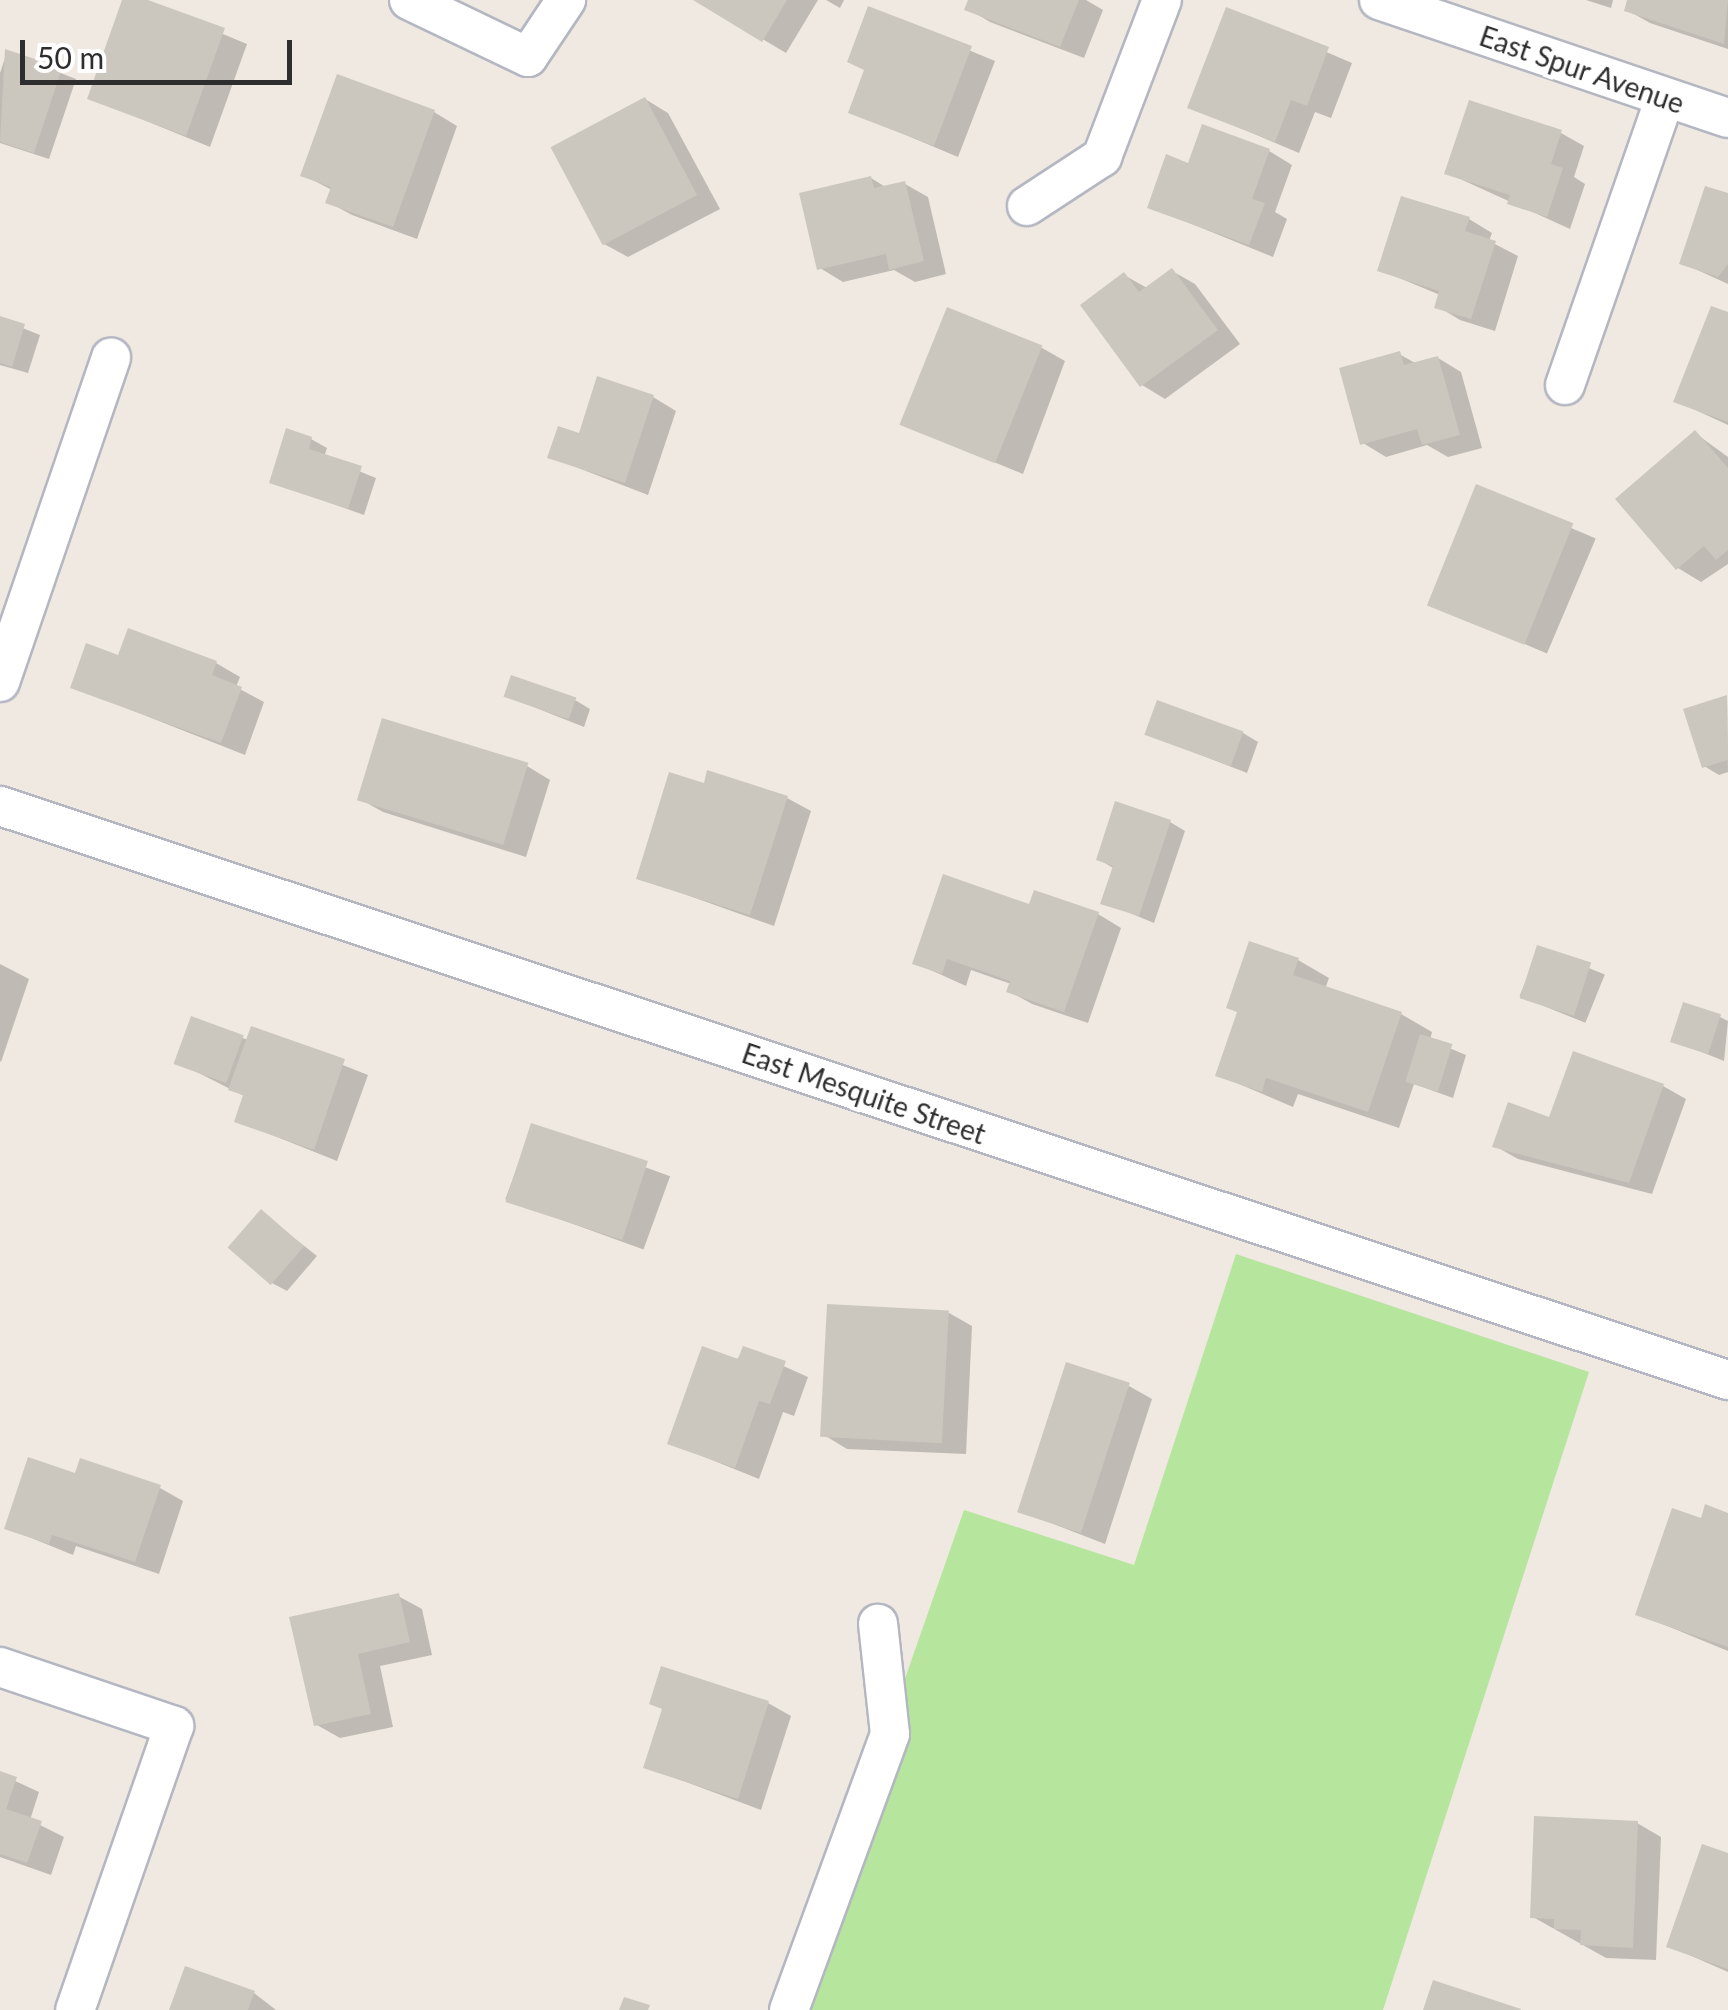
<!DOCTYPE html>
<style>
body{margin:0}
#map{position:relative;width:1728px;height:2010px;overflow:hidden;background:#efe9e1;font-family:Lato,sans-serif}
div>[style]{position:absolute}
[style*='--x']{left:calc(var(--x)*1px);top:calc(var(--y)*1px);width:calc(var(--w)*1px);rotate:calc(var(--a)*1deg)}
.green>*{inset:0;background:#b6e59e}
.shadow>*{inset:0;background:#0003;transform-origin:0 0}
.building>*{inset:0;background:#cbc7bf;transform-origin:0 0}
.roads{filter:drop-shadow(2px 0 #b4b7c1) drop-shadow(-2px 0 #b4b7c1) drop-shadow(0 2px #b4b7c1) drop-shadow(0 -2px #b4b7c1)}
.street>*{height:38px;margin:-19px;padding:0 19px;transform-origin:19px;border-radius:19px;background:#fff}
span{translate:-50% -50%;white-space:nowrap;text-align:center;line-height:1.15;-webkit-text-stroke:8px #fff;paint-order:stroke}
.street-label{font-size:28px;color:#2e2e2e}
.scale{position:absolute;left:20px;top:40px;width:272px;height:45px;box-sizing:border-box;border:5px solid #2e2e2e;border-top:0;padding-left:12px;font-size:30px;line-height:35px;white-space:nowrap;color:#2e2e2e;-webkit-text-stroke:8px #fff;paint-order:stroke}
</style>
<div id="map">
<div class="green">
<i style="clip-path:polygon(1236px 1254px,1589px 1372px,1383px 2010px,789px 2010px,964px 1510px,1134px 1565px)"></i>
</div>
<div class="shadow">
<i style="clip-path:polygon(125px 0,141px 0,247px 44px,210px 147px,90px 98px)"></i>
<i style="clip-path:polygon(697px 0,818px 0,786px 53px)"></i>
<i style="clip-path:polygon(826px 0,844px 0,840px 8px)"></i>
<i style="clip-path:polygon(970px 0,1086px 0,1103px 10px,1084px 58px,990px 22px,967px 8px)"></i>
<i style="clip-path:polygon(1586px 0,1613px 0,1611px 8px)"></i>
<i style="clip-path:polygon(1630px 0,1728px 0,1728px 49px,1650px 23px,1627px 10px)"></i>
<i style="clip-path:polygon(870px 9px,995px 61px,958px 157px,851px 112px,867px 71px)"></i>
<i style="clip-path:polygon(1228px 10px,1352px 63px,1331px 118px,1315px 112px,1299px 153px,1190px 107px)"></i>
<i style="clip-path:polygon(7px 52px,76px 79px,49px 159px,0 143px,0 73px)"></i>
<i style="clip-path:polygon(645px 99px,668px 113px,720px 209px,628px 257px,604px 244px)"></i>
<i style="clip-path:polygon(434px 112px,457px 126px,417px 239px,352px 215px,328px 202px,332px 190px,303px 175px)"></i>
<i style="clip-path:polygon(1561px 133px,1584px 146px,1574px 177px,1585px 184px,1570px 229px,1447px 173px)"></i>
<i style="clip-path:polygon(1269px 151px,1292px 165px,1275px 212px,1287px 219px,1273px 257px,1150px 207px,1189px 166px)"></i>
<i style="clip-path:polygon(871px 178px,887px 188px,905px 184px,928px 197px,946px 274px,915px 282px,894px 270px,843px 282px,820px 268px)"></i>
<i style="clip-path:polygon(1728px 196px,1728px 284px,1682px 263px)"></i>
<i style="clip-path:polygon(1469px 219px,1492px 233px,1489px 241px,1518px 256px,1495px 331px,1460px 320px,1437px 306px,1440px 295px,1380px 270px)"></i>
<i style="clip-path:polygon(1172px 271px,1195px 284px,1240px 344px,1165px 399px,1142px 385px,1124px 275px,1147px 288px)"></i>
<i style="clip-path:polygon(1728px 314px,1728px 425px,1676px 401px)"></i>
<i style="clip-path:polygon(0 319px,40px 335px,28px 373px,0 365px)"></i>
<i style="clip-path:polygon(1042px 348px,1065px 361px,1023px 474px,907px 426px)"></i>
<i style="clip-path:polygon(1399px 354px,1417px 364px,1438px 358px,1461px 372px,1482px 448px,1448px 457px,1427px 445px,1386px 457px,1363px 443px)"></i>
<i style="clip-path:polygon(653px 397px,676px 411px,648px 495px,550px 457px)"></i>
<i style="clip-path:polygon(1695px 433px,1728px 457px,1728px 564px,1701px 582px,1678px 568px)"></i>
<i style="clip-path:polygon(311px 439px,327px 448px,324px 457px,376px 478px,364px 515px,272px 482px)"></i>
<i style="left:1477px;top:488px;width:129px;height:125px;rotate:23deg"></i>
<i style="clip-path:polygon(130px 631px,216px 663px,240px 677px,236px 687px,264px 702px,245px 755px,73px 687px,120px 658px)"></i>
<i style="clip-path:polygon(506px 696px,575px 700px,590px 709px,584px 727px)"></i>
<i style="clip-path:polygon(1727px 698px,1728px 772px,1719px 775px,1704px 766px)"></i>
<i style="clip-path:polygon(1243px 733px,1258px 742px,1247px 773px,1147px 734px)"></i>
<i style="clip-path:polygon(527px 766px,550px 780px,526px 857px,383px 812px,360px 799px)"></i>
<i style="clip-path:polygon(705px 786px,787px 798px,811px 811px,774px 926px,639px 878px)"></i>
<i style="clip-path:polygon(1170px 822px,1185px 831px,1154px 923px,1103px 902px,1115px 869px,1098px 859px)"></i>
<i style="clip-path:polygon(1031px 907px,1098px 914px,1121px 928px,1088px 1023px,1032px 1004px,1009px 991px,1011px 984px,971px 970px,966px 986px,915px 963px)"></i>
<i style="left:1539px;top:948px;width:71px;height:52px;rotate:22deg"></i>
<i style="clip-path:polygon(1298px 960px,1329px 978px,1325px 989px,1401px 1014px,1432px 1032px,1430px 1040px,1466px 1055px,1453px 1098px,1414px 1084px,1399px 1128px,1298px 1094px,1293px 1107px,1218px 1075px)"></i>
<i style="clip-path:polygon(0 964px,29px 979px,1px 1062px,0 1061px)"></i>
<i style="clip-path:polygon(1720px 1017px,1728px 1021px,1724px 1061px,1674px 1041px)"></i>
<i style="clip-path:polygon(192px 1019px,248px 1040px,252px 1029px,368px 1075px,337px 1161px,237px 1121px,246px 1097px,177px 1062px)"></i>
<i style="clip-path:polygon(1663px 1086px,1686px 1099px,1652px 1194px,1518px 1159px,1495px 1146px)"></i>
<i style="left:532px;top:1126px;width:147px;height:78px;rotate:20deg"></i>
<i style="clip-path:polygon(261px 1212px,317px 1256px,287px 1291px,272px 1283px)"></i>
<i style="clip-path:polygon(949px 1313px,972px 1326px,966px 1454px,847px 1449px,824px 1435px)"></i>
<i style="clip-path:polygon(745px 1349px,808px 1377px,794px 1416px,783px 1412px,759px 1479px,670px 1443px)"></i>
<i style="clip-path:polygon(1129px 1386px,1152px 1399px,1105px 1544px,1020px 1511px)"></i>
<i style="clip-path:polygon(77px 1476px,160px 1488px,183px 1501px,159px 1574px,76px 1546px,73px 1555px,7px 1528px)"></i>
<i style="clip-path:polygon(1728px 1516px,1728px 1651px,1638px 1614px,1702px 1521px)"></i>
<i style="clip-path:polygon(398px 1596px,422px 1609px,432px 1655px,380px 1666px,393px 1727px,340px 1738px,317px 1725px,292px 1619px)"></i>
<i style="clip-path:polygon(768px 1703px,791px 1716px,761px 1810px,646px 1767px,664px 1710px)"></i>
<i style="clip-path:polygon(0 1774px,39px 1792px,30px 1820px,64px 1837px,51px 1875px,0 1857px)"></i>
<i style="clip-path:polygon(1637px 1823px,1661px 1837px,1656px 1960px,1606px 1958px,1533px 1917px)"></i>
<i style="clip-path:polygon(1728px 1855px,1728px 1972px,1669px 1946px)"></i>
<i style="clip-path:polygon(186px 1969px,254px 1993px,276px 2010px,171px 2010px)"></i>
</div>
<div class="building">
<i style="clip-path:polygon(122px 0,148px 0,225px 28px,186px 136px,87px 99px)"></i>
<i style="clip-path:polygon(693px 0,787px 0,762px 42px)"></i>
<i style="clip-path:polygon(968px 0,1079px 0,1060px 47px,964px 10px)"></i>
<i style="clip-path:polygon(1627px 0,1728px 0,1724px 44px,1624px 11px)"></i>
<i style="clip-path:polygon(868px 6px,972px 46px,934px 146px,848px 113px,864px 70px,847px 62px)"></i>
<i style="clip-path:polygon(1226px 7px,1329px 47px,1307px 106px,1291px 100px,1275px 142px,1187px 108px)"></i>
<i style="clip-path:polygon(5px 49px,62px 68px,34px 153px,0 142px)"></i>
<i style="clip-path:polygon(337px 74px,435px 110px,393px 227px,325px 203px,331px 187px,300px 176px)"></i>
<i style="left:645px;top:97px;width:111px;height:107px;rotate:62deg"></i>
<i style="clip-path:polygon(1469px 100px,1562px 130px,1551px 164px,1563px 168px,1547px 217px,1507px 204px,1510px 195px,1444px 174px)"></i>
<i style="clip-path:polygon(1202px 124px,1270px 149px,1252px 199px,1265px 203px,1249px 245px,1147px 208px,1166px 154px,1188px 163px)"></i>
<i style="clip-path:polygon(871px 176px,874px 188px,905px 181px,924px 261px,889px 270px,886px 254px,817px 270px,799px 193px)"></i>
<i style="clip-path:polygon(1705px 186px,1728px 193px,1728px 264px,1718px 277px,1679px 264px)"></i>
<i style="clip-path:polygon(1401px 196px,1470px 217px,1465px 231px,1496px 241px,1471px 319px,1434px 308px,1439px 291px,1377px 271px)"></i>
<i style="clip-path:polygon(1172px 268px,1218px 330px,1140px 387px,1080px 305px,1124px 272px,1139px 292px)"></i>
<i style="clip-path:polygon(1711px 306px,1728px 312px,1728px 422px,1673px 402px)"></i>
<i style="left:947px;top:307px;width:103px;height:127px;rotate:22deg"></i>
<i style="clip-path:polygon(0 316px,25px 324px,12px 367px,0 363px)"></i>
<i style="clip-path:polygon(1400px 351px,1404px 365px,1438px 356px,1460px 435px,1422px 445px,1417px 429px,1360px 445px,1339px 368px)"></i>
<i style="clip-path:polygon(597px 376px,654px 395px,625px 483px,547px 458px,558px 426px,579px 433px)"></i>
<i style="clip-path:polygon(286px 428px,312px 437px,309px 449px,362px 466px,348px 509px,269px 483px)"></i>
<i style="clip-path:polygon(1695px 430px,1728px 468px,1728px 550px,1716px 560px,1704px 546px,1676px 570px,1615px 499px)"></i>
<i style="left:1476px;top:484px;width:105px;height:131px;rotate:22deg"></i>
<i style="clip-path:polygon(128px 628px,217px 661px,212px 675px,242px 687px,221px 743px,70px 688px,86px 643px,118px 655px)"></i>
<i style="left:511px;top:675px;width:69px;height:23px;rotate:19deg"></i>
<i style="clip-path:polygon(1727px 695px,1728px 760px,1702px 768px,1683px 709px)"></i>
<i style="left:1157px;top:700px;width:92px;height:37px;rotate:20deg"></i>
<i style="left:382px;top:718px;width:153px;height:86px;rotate:17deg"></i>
<i style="clip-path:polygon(707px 770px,788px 796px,750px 915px,636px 879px,669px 772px,704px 783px)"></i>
<i style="clip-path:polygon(1115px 801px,1171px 820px,1139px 916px,1100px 904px,1113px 866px,1096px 860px)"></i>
<i style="clip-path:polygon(943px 874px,1029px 904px,1034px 890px,1099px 912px,1064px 1012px,1006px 992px,1010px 981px,947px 959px,942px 974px,912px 964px)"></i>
<i style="clip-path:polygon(1249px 941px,1299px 958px,1293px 975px,1402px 1012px,1368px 1112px,1266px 1078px,1262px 1092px,1215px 1076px,1237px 1012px,1226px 1008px)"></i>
<i style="left:1537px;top:945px;width:57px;height:56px;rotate:18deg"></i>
<i style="left:1683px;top:1002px;width:40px;height:42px;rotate:18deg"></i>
<i style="left:191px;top:1016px;width:56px;height:51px;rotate:20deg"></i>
<i style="clip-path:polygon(251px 1026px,345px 1059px,314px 1150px,234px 1122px,243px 1095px,228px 1090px)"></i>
<i style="left:1420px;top:1034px;width:34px;height:50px;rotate:17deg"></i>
<i style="clip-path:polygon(1573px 1051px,1664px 1084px,1629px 1183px,1492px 1147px,1508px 1102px,1549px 1117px)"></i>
<i style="left:531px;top:1123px;width:123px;height:83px;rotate:18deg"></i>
<i style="left:261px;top:1209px;width:57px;height:51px;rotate:41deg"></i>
<i style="left:827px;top:1304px;width:122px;height:133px;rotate:3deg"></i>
<i style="clip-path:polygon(702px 1346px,738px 1359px,743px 1346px,786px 1361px,770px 1404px,759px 1401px,735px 1468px,667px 1444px)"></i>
<i style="left:1066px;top:1362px;width:67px;height:158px;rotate:18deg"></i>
<i style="clip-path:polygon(28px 1457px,75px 1473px,80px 1458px,161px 1485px,135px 1562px,52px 1535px,49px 1544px,4px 1529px)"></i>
<i style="clip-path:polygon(1705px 1504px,1728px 1513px,1728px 1647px,1635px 1615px,1672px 1508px,1701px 1518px)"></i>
<i style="clip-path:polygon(399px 1593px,410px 1642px,358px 1654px,371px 1714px,314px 1726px,289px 1617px)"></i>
<i style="clip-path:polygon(661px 1666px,769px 1701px,738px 1799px,643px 1768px,662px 1709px,649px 1704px)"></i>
<i style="clip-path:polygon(0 1771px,17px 1777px,6px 1809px,42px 1821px,27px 1863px,0 1854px)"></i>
<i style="clip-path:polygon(1534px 1816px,1638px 1821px,1633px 1948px,1580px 1945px,1581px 1930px,1554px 1929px,1554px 1919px,1530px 1918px)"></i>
<i style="clip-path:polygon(1702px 1844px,1728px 1853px,1728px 1969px,1666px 1947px)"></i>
<i style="clip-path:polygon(185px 1966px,255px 1991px,248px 2010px,169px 2010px)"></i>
<i style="clip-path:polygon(1433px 1980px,1521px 2009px,1521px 2010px,1423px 2010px)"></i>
<i style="clip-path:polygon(624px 1997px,650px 2005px,648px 2010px,619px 2010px)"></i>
</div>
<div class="roads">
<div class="street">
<i style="--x:409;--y:0;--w:132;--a:25.6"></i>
<i style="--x:528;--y:57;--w:69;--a:-56.3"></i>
<i style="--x:1379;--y:0;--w:368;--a:18.7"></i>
<i style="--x:1027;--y:206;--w:90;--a:-33.2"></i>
<i style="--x:1102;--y:157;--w:168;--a:-69.1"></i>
<i style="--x:1565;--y:385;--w:304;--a:-70.8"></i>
<i style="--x:0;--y:682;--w:343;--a:-71.1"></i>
<i style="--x:0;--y:806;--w:1821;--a:18.38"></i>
<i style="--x:0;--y:1667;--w:184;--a:18.7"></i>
<i style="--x:174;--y:1726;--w:301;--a:109.2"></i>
<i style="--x:789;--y:2010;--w:294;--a:-69.9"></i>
<i style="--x:890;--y:1734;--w:111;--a:-96.2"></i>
</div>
</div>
<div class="street-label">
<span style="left:1582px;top:69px;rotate:19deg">East Spur Avenue</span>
<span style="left:864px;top:1093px;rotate:19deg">East Mesquite Street</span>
</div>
<div class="scale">50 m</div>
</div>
